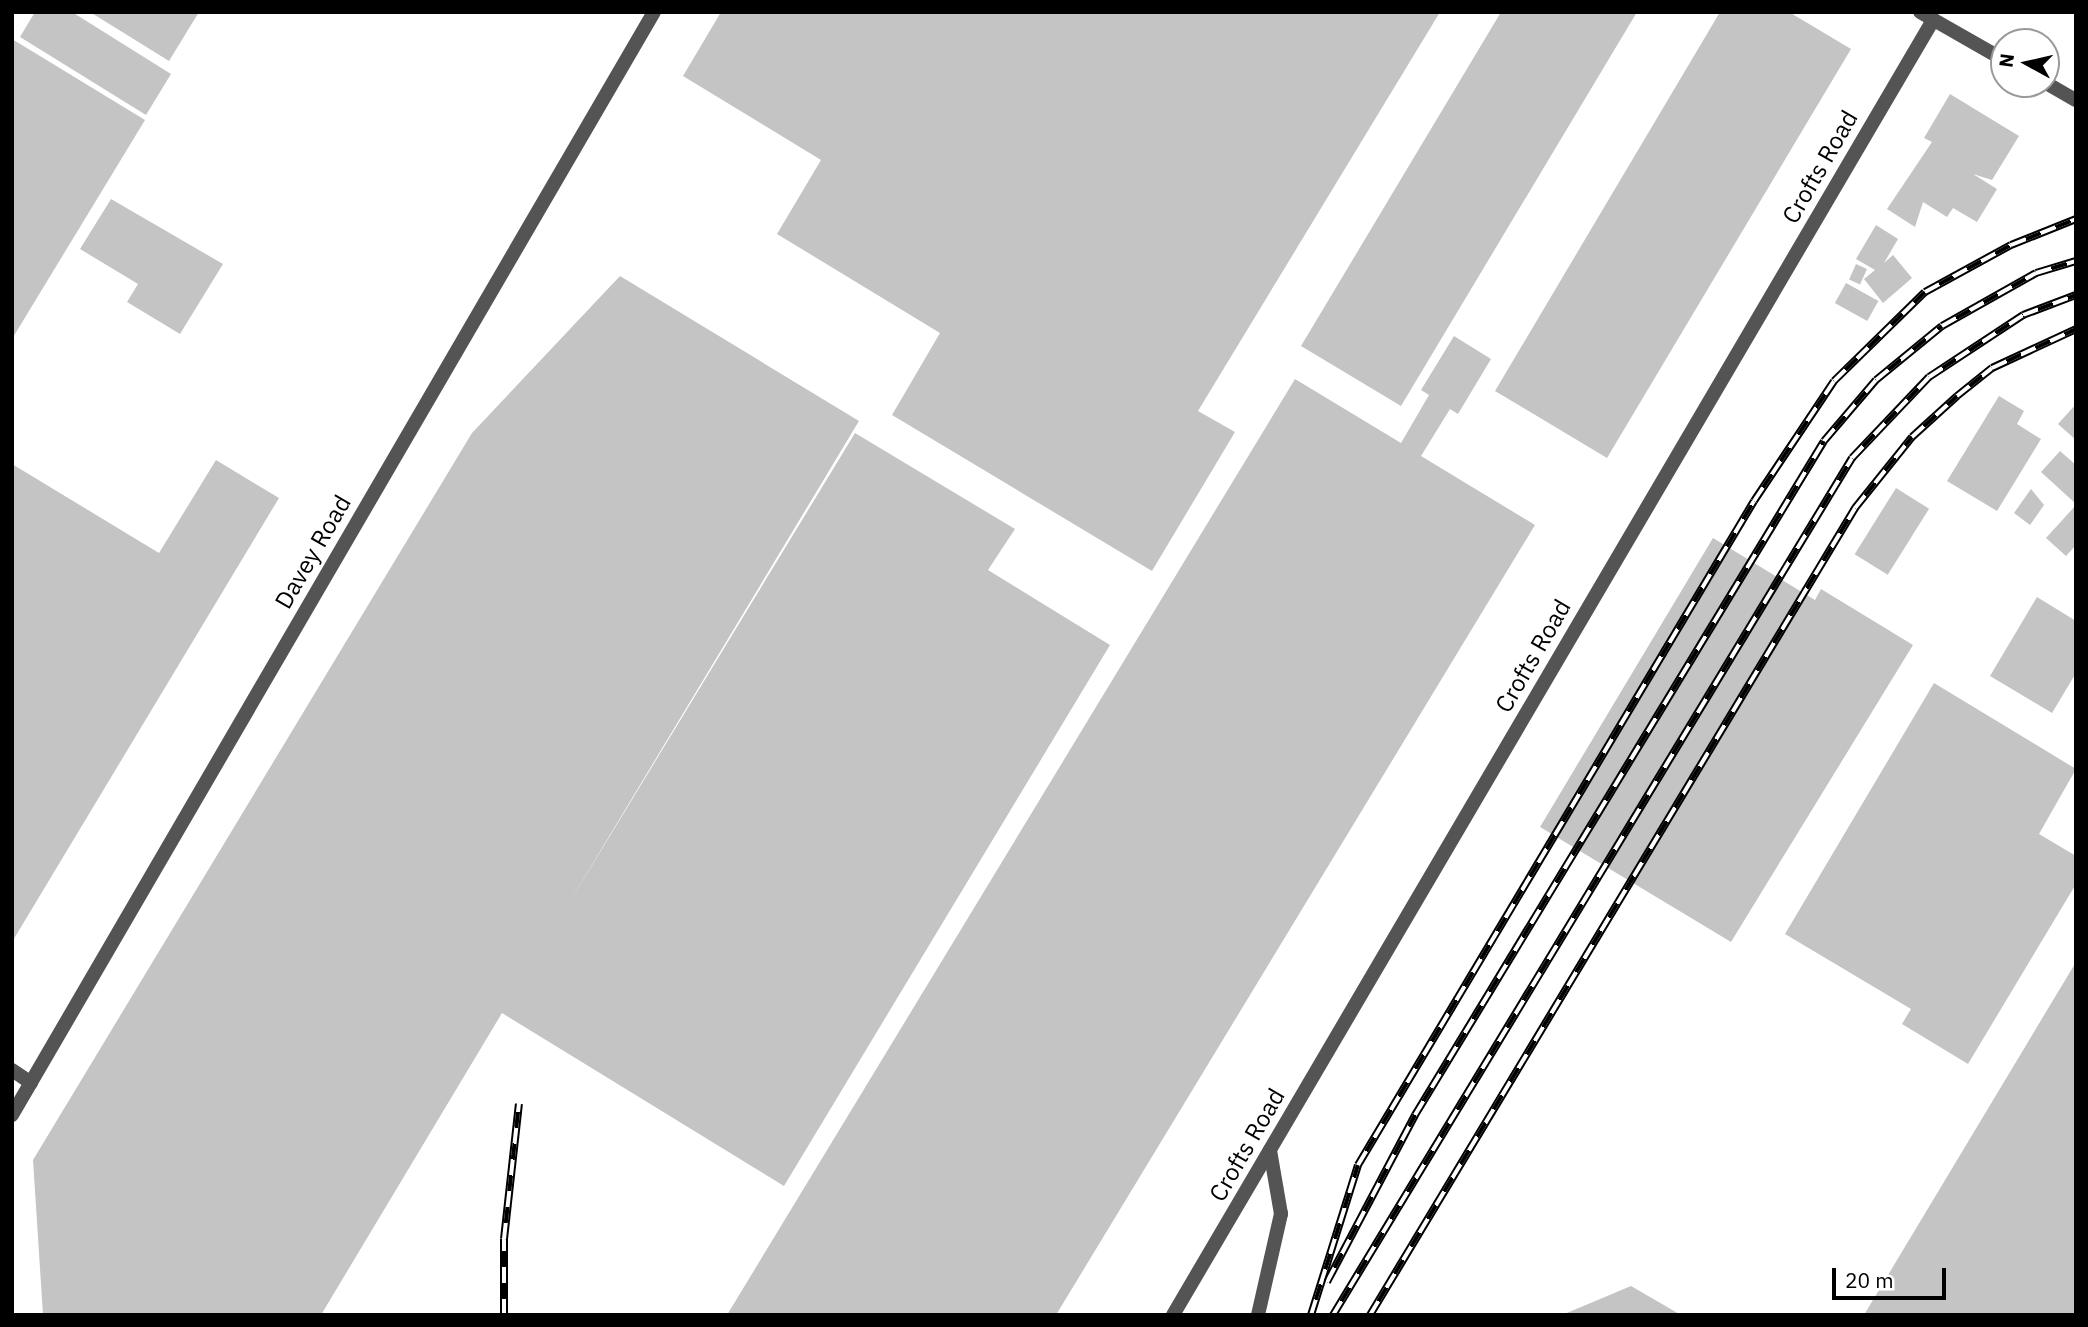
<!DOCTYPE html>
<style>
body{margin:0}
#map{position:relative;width:2088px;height:1327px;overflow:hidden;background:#fff;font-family:"IBM Plex Sans",sans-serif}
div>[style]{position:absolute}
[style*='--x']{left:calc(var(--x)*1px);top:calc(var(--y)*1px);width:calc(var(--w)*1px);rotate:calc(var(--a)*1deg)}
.building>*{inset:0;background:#c4c4c4;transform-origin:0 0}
.service>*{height:14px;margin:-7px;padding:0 7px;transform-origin:7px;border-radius:7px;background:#545454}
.minor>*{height:14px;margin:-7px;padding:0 7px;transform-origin:7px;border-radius:7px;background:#545454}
.rail>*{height:8px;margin-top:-4px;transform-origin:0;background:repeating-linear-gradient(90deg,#fff 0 16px,#000 0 32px);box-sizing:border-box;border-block:2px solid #000}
span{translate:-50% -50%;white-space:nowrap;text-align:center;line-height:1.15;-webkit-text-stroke:5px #fff;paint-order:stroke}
.street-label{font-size:24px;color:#000}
.frame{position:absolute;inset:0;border:14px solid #000;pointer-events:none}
.north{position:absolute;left:1990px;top:28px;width:70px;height:70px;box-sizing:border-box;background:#fff;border:2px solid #999;border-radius:50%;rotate:278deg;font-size:19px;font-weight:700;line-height:28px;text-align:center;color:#000}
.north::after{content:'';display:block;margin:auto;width:24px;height:32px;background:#000;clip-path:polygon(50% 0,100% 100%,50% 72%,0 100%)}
.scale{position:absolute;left:1832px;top:1268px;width:114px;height:32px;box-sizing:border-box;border:4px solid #000;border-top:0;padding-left:9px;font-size:21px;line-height:24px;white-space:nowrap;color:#000;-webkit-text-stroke:5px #fff;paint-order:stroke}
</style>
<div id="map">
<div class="building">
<i style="clip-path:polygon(35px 12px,72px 12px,171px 74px,146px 115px,20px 37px)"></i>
<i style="clip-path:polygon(90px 12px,199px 12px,169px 61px)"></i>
<i style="clip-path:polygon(721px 12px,1440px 12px,1198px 411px,1235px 432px,1152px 571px,892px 415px,940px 333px,777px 234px,821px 160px,683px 76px)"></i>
<i style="clip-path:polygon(1501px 12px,1637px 12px,1401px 406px,1301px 346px)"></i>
<i style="clip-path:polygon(1720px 12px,1789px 12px,1851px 49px,1607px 458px,1495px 391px)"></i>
<i style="clip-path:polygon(12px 39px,145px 120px,12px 339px)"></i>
<i style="clip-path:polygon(1950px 94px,2019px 136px,1992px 180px,1973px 174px,1997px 189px,1977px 222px,1953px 208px,1947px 217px,1923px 202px,1915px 227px,1887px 209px,1932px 142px,1924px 138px)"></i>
<i style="clip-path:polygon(111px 199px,223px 264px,180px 334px,127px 302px,138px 284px,80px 249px)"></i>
<i style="clip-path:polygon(1876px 225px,1898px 239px,1884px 263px,1893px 255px,1912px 278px,1883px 303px,1864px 279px,1875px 270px,1856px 259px)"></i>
<i style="left:1856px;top:264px;width:12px;height:17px;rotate:24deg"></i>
<i style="clip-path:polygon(620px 276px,859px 421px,566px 908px,855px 433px,1015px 529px,988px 570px,1110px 645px,784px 1186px,502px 1013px,321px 1315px,43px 1315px,33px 1160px,472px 433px)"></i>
<i style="left:1846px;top:283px;width:37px;height:23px;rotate:29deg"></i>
<i style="clip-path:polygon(1454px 336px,1491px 359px,1458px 414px,1450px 409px,1421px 456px,1535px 525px,1056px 1315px,727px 1315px,1295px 379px,1401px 443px,1429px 395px,1421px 390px)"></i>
<i style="clip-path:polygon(1999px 396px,2024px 411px,2017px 424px,2041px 439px,1997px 511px,1947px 481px)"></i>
<i style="clip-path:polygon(2076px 404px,2076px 440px,2058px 424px)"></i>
<i style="clip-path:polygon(2060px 451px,2076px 465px,2076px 504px,2041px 472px)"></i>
<i style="clip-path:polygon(216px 460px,279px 498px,12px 942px,12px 464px,159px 553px)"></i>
<i style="left:1896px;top:488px;width:39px;height:78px;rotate:32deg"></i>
<i style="clip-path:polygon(2031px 489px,2044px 505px,2030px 525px,2014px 513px)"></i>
<i style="clip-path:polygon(2076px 505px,2076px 545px,2066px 556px,2046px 538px)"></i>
<i style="clip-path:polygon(1713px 538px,1815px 600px,1821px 589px,1913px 645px,1731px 942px,1540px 827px)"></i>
<i style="clip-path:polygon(2037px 597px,2076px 621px,2076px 673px,2052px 713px,1990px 676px)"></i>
<i style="clip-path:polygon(1934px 683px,2076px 769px,2039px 834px,2076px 856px,2076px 884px,1968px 1064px,1902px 1024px,1911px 1009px,1785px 934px)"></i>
<i style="clip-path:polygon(2076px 962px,2076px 1315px,1864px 1315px)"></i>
<i style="clip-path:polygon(1631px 1286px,1681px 1315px,1562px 1315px)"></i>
</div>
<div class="service">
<i style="--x:12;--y:1070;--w:23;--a:34"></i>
<i style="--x:12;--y:1115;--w:1276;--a:-59.8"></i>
<i style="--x:1173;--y:1315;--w:1502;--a:-59.59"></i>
<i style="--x:1258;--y:1315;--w:104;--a:-77.2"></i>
<i style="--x:1281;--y:1214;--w:65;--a:-99.8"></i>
</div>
<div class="minor">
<i style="--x:1920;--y:12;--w:97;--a:29.7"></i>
<i style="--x:2046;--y:83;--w:34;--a:30"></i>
</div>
<div class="rail">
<i style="--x:1327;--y:1282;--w:189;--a:-62.2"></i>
<i style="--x:1415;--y:1115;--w:788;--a:-58.75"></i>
<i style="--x:1824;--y:441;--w:80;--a:-49.6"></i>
<i style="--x:1876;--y:380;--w:85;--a:-39.3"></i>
<i style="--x:1942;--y:326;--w:108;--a:-29.4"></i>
<i style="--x:2036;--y:273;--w:42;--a:-16.7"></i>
<i style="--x:504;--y:1315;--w:76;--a:-90"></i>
<i style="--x:504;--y:1239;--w:136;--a:-83.7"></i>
<i style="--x:1311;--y:1315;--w:157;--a:-72.6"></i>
<i style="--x:1358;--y:1165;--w:773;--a:-59.19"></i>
<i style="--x:1754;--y:501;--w:144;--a:-56.3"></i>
<i style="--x:1834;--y:381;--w:127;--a:-44.4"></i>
<i style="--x:1925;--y:292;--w:98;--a:-28.7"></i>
<i style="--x:2011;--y:245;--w:70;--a:-21.8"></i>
<i style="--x:1333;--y:1315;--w:1002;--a:-58.8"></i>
<i style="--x:1852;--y:458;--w:112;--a:-46.5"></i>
<i style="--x:1929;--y:377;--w:113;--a:-33.4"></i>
<i style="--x:2023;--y:315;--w:57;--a:-20.7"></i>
<i style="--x:1370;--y:1315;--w:942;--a:-58.99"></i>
<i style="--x:1855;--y:508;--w:91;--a:-51.2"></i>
<i style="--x:1912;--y:437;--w:61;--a:-42.3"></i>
<i style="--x:1957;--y:396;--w:45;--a:-38.7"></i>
<i style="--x:1992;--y:368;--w:93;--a:-24.9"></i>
</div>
<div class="street-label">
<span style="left:1820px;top:167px;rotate:-60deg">Crofts Road</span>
<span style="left:313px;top:552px;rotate:-60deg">Davey Road</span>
<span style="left:1533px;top:656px;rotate:-60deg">Crofts Road</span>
<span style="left:1247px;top:1145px;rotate:-60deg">Crofts Road</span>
</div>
<div class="frame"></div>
<div class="north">N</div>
<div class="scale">20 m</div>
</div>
